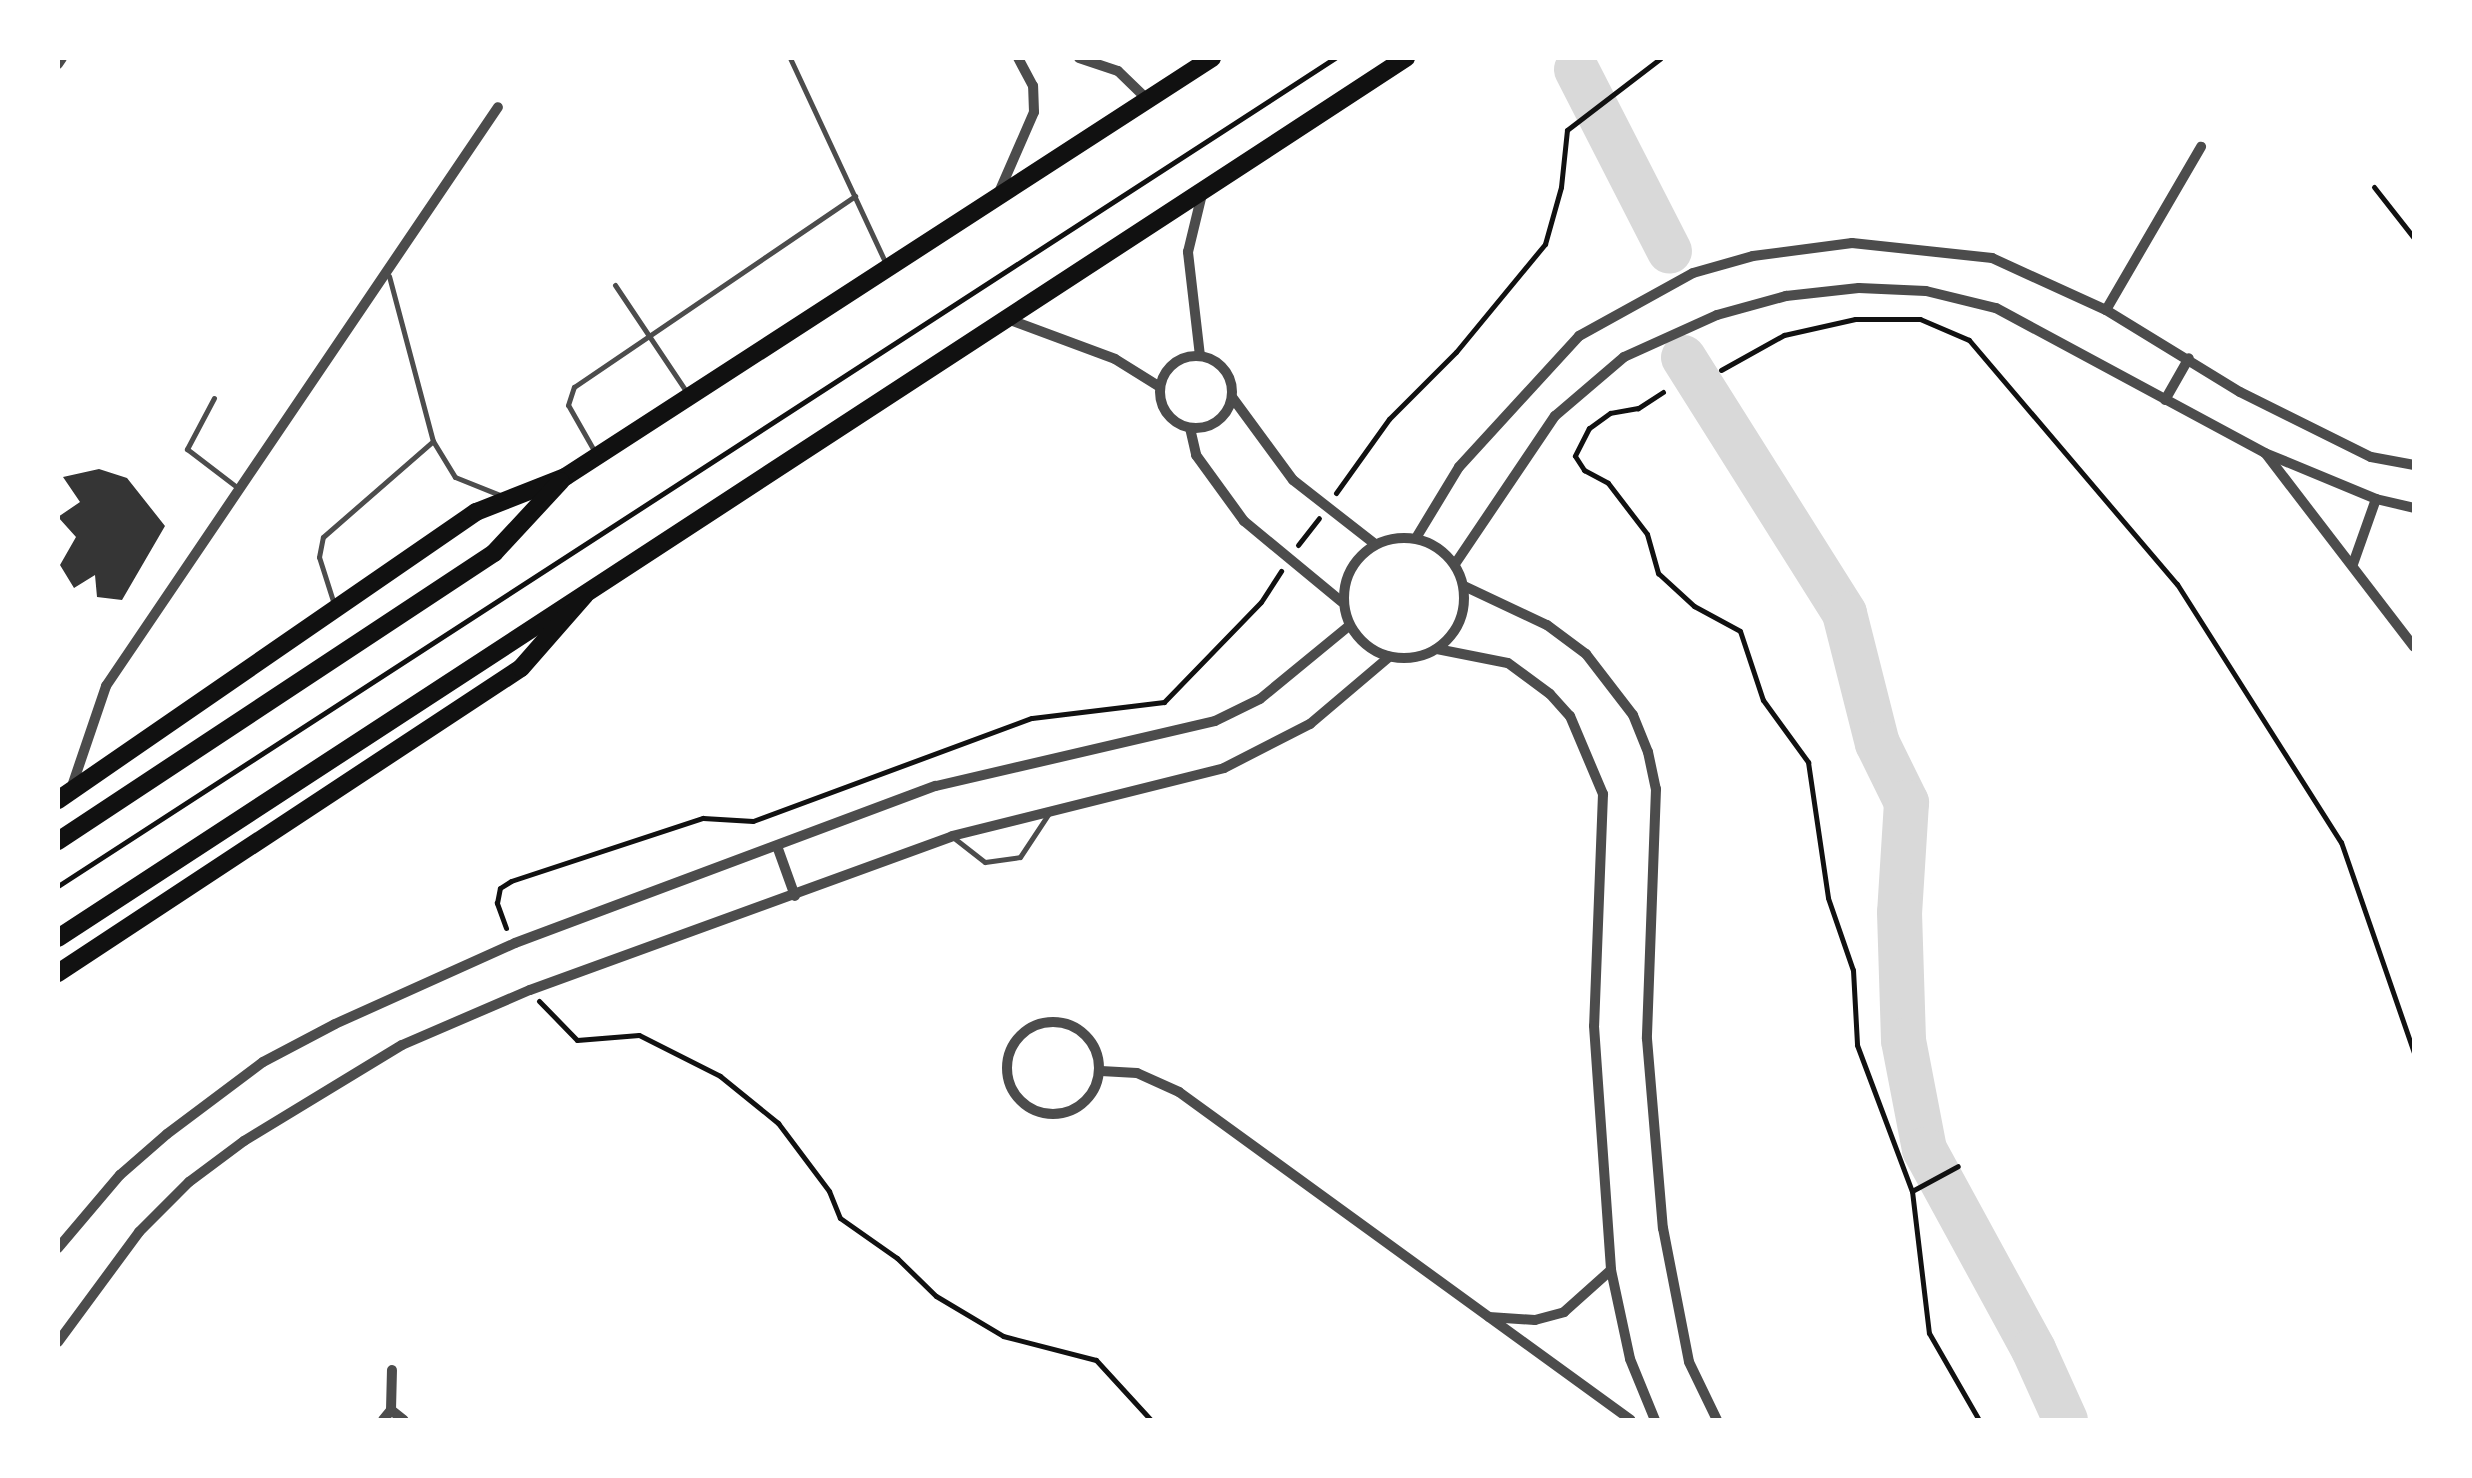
<!DOCTYPE html>
<style>
body{margin:0}
#map{position:relative;width:2472px;height:1478px;overflow:hidden;background:#fff;font-family:Rubik,sans-serif}
div>[style]{position:absolute}
[style*='--x']{left:calc(var(--x)*1px);top:calc(var(--y)*1px);width:calc(var(--w)*1px);rotate:calc(var(--a)*1deg)}
.river>*{height:45px;margin:-22.5px;padding:0 22.5px;transform-origin:22.5px;border-radius:22.5px;background:#d9d9d9}
.building>*{inset:0;background:#353535}
.path>*{height:5px;margin:-2.5px;padding:0 2.5px;transform-origin:2.5px;border-radius:2.5px;background:#111}
.service>*{height:5px;margin:-2.5px;padding:0 2.5px;transform-origin:2.5px;border-radius:2.5px;background:#4c4c4c}
.minor>*{height:10px;margin:-5px;padding:0 5px;transform-origin:5px;border-radius:5px;background:#4c4c4c}
.minor>.ring{margin:-5px;padding:0;box-sizing:content-box;background:none;border:10px solid #4c4c4c;border-radius:50%}
.primary>*{height:18px;margin:-9px;padding:0 9px;transform-origin:9px;border-radius:9px;background:#111}
span{translate:-50% -50%;white-space:nowrap;text-align:center;line-height:1.15;-webkit-text-stroke:9px #fff;paint-order:stroke}
.frame{position:absolute;inset:0;border:60px solid #fff;pointer-events:none}
</style>
<div id="map">
<div class="river">
<i style="--x:1576;--y:69;--w:204;--a:62.9"></i>
<i style="--x:1683;--y:357;--w:302;--a:57.8"></i>
<i style="--x:1844;--y:613;--w:134;--a:75.8"></i>
<i style="--x:1877;--y:743;--w:66;--a:63.8"></i>
<i style="--x:1906;--y:802;--w:110;--a:93.6"></i>
<i style="--x:1899;--y:912;--w:128;--a:88.2"></i>
<i style="--x:1903;--y:1040;--w:111;--a:79.1"></i>
<i style="--x:1924;--y:1149;--w:228;--a:61.4"></i>
<i style="--x:2033;--y:1349;--w:78;--a:65.7"></i>
</div>
<div class="building">
<i style="clip-path:polygon(99px 469px,127px 478px,165px 526px,122px 600px,97px 597px,95px 575px,74px 588px,60px 565px,76px 537px,58px 517px,80px 502px,63px 477px)"></i>
</div>
<div class="path">
<i style="--x:2374;--y:187;--w:65;--a:51.9"></i>
<i style="--x:1721;--y:370;--w:72;--a:-29.1"></i>
<i style="--x:1784;--y:335;--w:73;--a:-12.7"></i>
<i style="--x:1855;--y:319;--w:65;--a:0"></i>
<i style="--x:1920;--y:319;--w:53;--a:23.2"></i>
<i style="--x:1969;--y:340;--w:321;--a:49.6"></i>
<i style="--x:2177;--y:584;--w:306;--a:57.6"></i>
<i style="--x:2341;--y:842;--w:223;--a:70.9"></i>
<i style="--x:1663;--y:392;--w:30;--a:147"></i>
<i style="--x:1638;--y:408;--w:28;--a:170"></i>
<i style="--x:1610;--y:413;--w:26;--a:144"></i>
<i style="--x:1589;--y:428;--w:31;--a:117"></i>
<i style="--x:1575;--y:456;--w:17;--a:57"></i>
<i style="--x:1584;--y:470;--w:27;--a:28"></i>
<i style="--x:1608;--y:483;--w:64;--a:52.6"></i>
<i style="--x:1647;--y:534;--w:41;--a:74.2"></i>
<i style="--x:1658;--y:573;--w:49;--a:42.5"></i>
<i style="--x:1694;--y:606;--w:52;--a:28.5"></i>
<i style="--x:1740;--y:631;--w:73;--a:71.6"></i>
<i style="--x:1763;--y:700;--w:77;--a:54"></i>
<i style="--x:1808;--y:762;--w:137;--a:81.6"></i>
<i style="--x:1828;--y:898;--w:76;--a:70.9"></i>
<i style="--x:1853;--y:970;--w:75;--a:86.9"></i>
<i style="--x:1857;--y:1045;--w:156;--a:69.4"></i>
<i style="--x:1912;--y:1191;--w:143;--a:83.2"></i>
<i style="--x:1929;--y:1333;--w:100;--a:60.1"></i>
<i style="--x:1336;--y:493;--w:91;--a:-54.4"></i>
<i style="--x:1389;--y:419;--w:95;--a:-45"></i>
<i style="--x:1456;--y:352;--w:140;--a:-50.5"></i>
<i style="--x:1545;--y:244;--w:59;--a:-74.3"></i>
<i style="--x:1561;--y:187;--w:57;--a:-84"></i>
<i style="--x:1567;--y:130;--w:118;--a:-37.5"></i>
<i style="--x:1298;--y:545;--w:34;--a:-52"></i>
<i style="--x:58;--y:886;--w:1522;--a:-32.96"></i>
<i style="--x:506;--y:928;--w:27;--a:-110"></i>
<i style="--x:497;--y:903;--w:15;--a:-79"></i>
<i style="--x:500;--y:888;--w:13;--a:-32"></i>
<i style="--x:511;--y:881;--w:202;--a:-18.2"></i>
<i style="--x:703;--y:818;--w:50;--a:3.4"></i>
<i style="--x:753;--y:821;--w:297;--a:-20.3"></i>
<i style="--x:1032;--y:718;--w:133;--a:-6.9"></i>
<i style="--x:1164;--y:702;--w:139;--a:-45.9"></i>
<i style="--x:1261;--y:602;--w:37;--a:-57"></i>
<i style="--x:539;--y:1001;--w:54;--a:45.7"></i>
<i style="--x:577;--y:1040;--w:62;--a:-4.6"></i>
<i style="--x:639;--y:1035;--w:91;--a:26.8"></i>
<i style="--x:720;--y:1076;--w:75;--a:39"></i>
<i style="--x:778;--y:1123;--w:85;--a:53.1"></i>
<i style="--x:829;--y:1191;--w:29;--a:68"></i>
<i style="--x:840;--y:1218;--w:70;--a:35.1"></i>
<i style="--x:897;--y:1258;--w:54;--a:44.3"></i>
<i style="--x:936;--y:1296;--w:78;--a:30.8"></i>
<i style="--x:1003;--y:1336;--w:96;--a:14.5"></i>
<i style="--x:1096;--y:1360;--w:81;--a:47.5"></i>
<i style="--x:1912;--y:1191;--w:52;--a:-28.5"></i>
</div>
<div class="service">
<i style="--x:790;--y:58;--w:230;--a:65"></i>
<i style="--x:389;--y:276;--w:171;--a:75.1"></i>
<i style="--x:433;--y:441;--w:42;--a:58.6"></i>
<i style="--x:455;--y:477;--w:48;--a:21.8"></i>
<i style="--x:615;--y:285;--w:128;--a:56.2"></i>
<i style="--x:214;--y:398;--w:58;--a:117.9"></i>
<i style="--x:187;--y:449;--w:64;--a:37.4"></i>
<i style="--x:596;--y:454;--w:56;--a:-119.7"></i>
<i style="--x:568;--y:405;--w:19;--a:-72"></i>
<i style="--x:574;--y:387;--w:340;--a:-34.2"></i>
<i style="--x:334;--y:604;--w:49;--a:-107.7"></i>
<i style="--x:319;--y:557;--w:20;--a:-79"></i>
<i style="--x:323;--y:537;--w:146;--a:-41.1"></i>
<i style="--x:954;--y:838;--w:39;--a:38"></i>
<i style="--x:985;--y:862;--w:35;--a:-8"></i>
<i style="--x:1020;--y:857;--w:53;--a:-56.6"></i>
</div>
<div class="minor">
<i style="--x:1079;--y:58;--w:41;--a:18.4"></i>
<i style="--x:1118;--y:71;--w:40;--a:44"></i>
<i style="--x:58;--y:64;--w:7;--a:-56"></i>
<i style="--x:1000;--y:190;--w:85;--a:-66.4"></i>
<i style="--x:1034;--y:112;--w:26;--a:-92"></i>
<i style="--x:1033;--y:86;--w:32;--a:-118"></i>
<i style="--x:2106;--y:310;--w:189;--a:-59.8"></i>
<i style="--x:1005;--y:318;--w:117;--a:20.4"></i>
<i style="--x:1115;--y:359;--w:53;--a:31.9"></i>
<i style="--x:1200;--y:356;--w:105;--a:-96.6"></i>
<i style="--x:1188;--y:252;--w:64;--a:-76.4"></i>
<i class="ring" style="left:1160px;top:356px;width:62px;height:62px"></i>
<i style="--x:1232;--y:397;--w:103;--a:53.7"></i>
<i style="--x:1293;--y:480;--w:104;--a:38"></i>
<i style="--x:2165;--y:400;--w:48;--a:-60.3"></i>
<i style="--x:1190;--y:428;--w:28;--a:77"></i>
<i style="--x:1196;--y:455;--w:82;--a:54"></i>
<i style="--x:1244;--y:521;--w:127;--a:39.6"></i>
<i style="--x:2266;--y:454;--w:243;--a:52.5"></i>
<i class="ring" style="left:1344px;top:538px;width:110px;height:110px"></i>
<i style="--x:1416;--y:538;--w:83;--a:-58.8"></i>
<i style="--x:1459;--y:467;--w:178;--a:-47.5"></i>
<i style="--x:1579;--y:336;--w:130;--a:-28.9"></i>
<i style="--x:1693;--y:273;--w:62;--a:-15.8"></i>
<i style="--x:1753;--y:256;--w:100;--a:-7.5"></i>
<i style="--x:1852;--y:243;--w:141;--a:6.1"></i>
<i style="--x:1992;--y:258;--w:125;--a:24.5"></i>
<i style="--x:2106;--y:310;--w:157;--a:31.5"></i>
<i style="--x:2240;--y:392;--w:146;--a:26.4"></i>
<i style="--x:2371;--y:457;--w:44;--a:10.5"></i>
<i style="--x:1455;--y:564;--w:179;--a:-56"></i>
<i style="--x:1555;--y:416;--w:91;--a:-40.5"></i>
<i style="--x:1624;--y:357;--w:102;--a:-24.3"></i>
<i style="--x:1717;--y:315;--w:72;--a:-15.4"></i>
<i style="--x:1786;--y:296;--w:73;--a:-6.3"></i>
<i style="--x:1859;--y:288;--w:67;--a:2.6"></i>
<i style="--x:1926;--y:291;--w:72;--a:13.7"></i>
<i style="--x:1996;--y:308;--w:306;--a:28.3"></i>
<i style="--x:2265;--y:453;--w:120;--a:22.5"></i>
<i style="--x:2376;--y:499;--w:39;--a:13"></i>
<i style="--x:2353;--y:564;--w:69;--a:-70.5"></i>
<i style="--x:1464;--y:586;--w:92;--a:25.2"></i>
<i style="--x:1547;--y:625;--w:49;--a:36.6"></i>
<i style="--x:1586;--y:654;--w:77;--a:52.4"></i>
<i style="--x:1633;--y:715;--w:40;--a:68"></i>
<i style="--x:1648;--y:752;--w:38;--a:78"></i>
<i style="--x:1656;--y:789;--w:250;--a:92.1"></i>
<i style="--x:1647;--y:1039;--w:190;--a:85.2"></i>
<i style="--x:1663;--y:1228;--w:136;--a:79"></i>
<i style="--x:1689;--y:1362;--w:64;--a:64.2"></i>
<i style="--x:1437;--y:649;--w:72;--a:11.2"></i>
<i style="--x:1508;--y:663;--w:52;--a:36.4"></i>
<i style="--x:1550;--y:694;--w:30;--a:48"></i>
<i style="--x:1570;--y:716;--w:85;--a:67.1"></i>
<i style="--x:1603;--y:794;--w:232;--a:92.2"></i>
<i style="--x:1594;--y:1026;--w:245;--a:86"></i>
<i style="--x:1611;--y:1270;--w:91;--a:77.9"></i>
<i style="--x:1630;--y:1359;--w:66;--a:67.7"></i>
<i style="--x:71;--y:789;--w:109;--a:-71.2"></i>
<i style="--x:106;--y:686;--w:699;--a:-55.9"></i>
<i style="--x:777;--y:846;--w:53;--a:70.2"></i>
<i class="ring" style="left:1007px;top:1022px;width:82px;height:82px"></i>
<i style="--x:1101;--y:1071;--w:36;--a:3"></i>
<i style="--x:1137;--y:1073;--w:46;--a:24.3"></i>
<i style="--x:1179;--y:1092;--w:558;--a:35.97"></i>
<i style="--x:58;--y:1248;--w:96;--a:-49.7"></i>
<i style="--x:120;--y:1175;--w:62;--a:-41.1"></i>
<i style="--x:167;--y:1134;--w:120;--a:-36.9"></i>
<i style="--x:263;--y:1062;--w:81;--a:-27.8"></i>
<i style="--x:335;--y:1024;--w:197;--a:-24.2"></i>
<i style="--x:515;--y:943;--w:449;--a:-20.5"></i>
<i style="--x:936;--y:786;--w:286;--a:-13.1"></i>
<i style="--x:1215;--y:721;--w:50;--a:-26.1"></i>
<i style="--x:1260;--y:699;--w:115;--a:-39.4"></i>
<i style="--x:1489;--y:1317;--w:46;--a:3.7"></i>
<i style="--x:1535;--y:1320;--w:30;--a:-15"></i>
<i style="--x:1564;--y:1312;--w:63;--a:-41.8"></i>
<i style="--x:58;--y:1342;--w:137;--a:-53.6"></i>
<i style="--x:139;--y:1232;--w:71;--a:-45"></i>
<i style="--x:189;--y:1182;--w:69;--a:-36.7"></i>
<i style="--x:244;--y:1141;--w:185;--a:-31.3"></i>
<i style="--x:402;--y:1045;--w:139;--a:-23.3"></i>
<i style="--x:530;--y:990;--w:449;--a:-20"></i>
<i style="--x:952;--y:836;--w:280;--a:-14"></i>
<i style="--x:1224;--y:768;--w:97;--a:-27.1"></i>
<i style="--x:1310;--y:724;--w:104;--a:-40.3"></i>
<i style="--x:391;--y:1410;--w:16;--a:38"></i>
<i style="--x:383;--y:1420;--w:13;--a:-51"></i>
<i style="--x:391;--y:1410;--w:40;--a:-88.6"></i>
</div>
<div class="primary">
<i style="--x:58;--y:800;--w:508;--a:-34.57"></i>
<i style="--x:476;--y:512;--w:96;--a:-21.5"></i>
<i style="--x:565;--y:477;--w:771;--a:-32.93"></i>
<i style="--x:58;--y:841;--w:523;--a:-33.45"></i>
<i style="--x:494;--y:553;--w:98;--a:-47.1"></i>
<i style="--x:58;--y:938;--w:1610;--a:-33.14"></i>
<i style="--x:58;--y:973;--w:554;--a:-33.37"></i>
<i style="--x:521;--y:668;--w:97;--a:-48.8"></i>
</div>
<div class="frame"></div>
</div>
